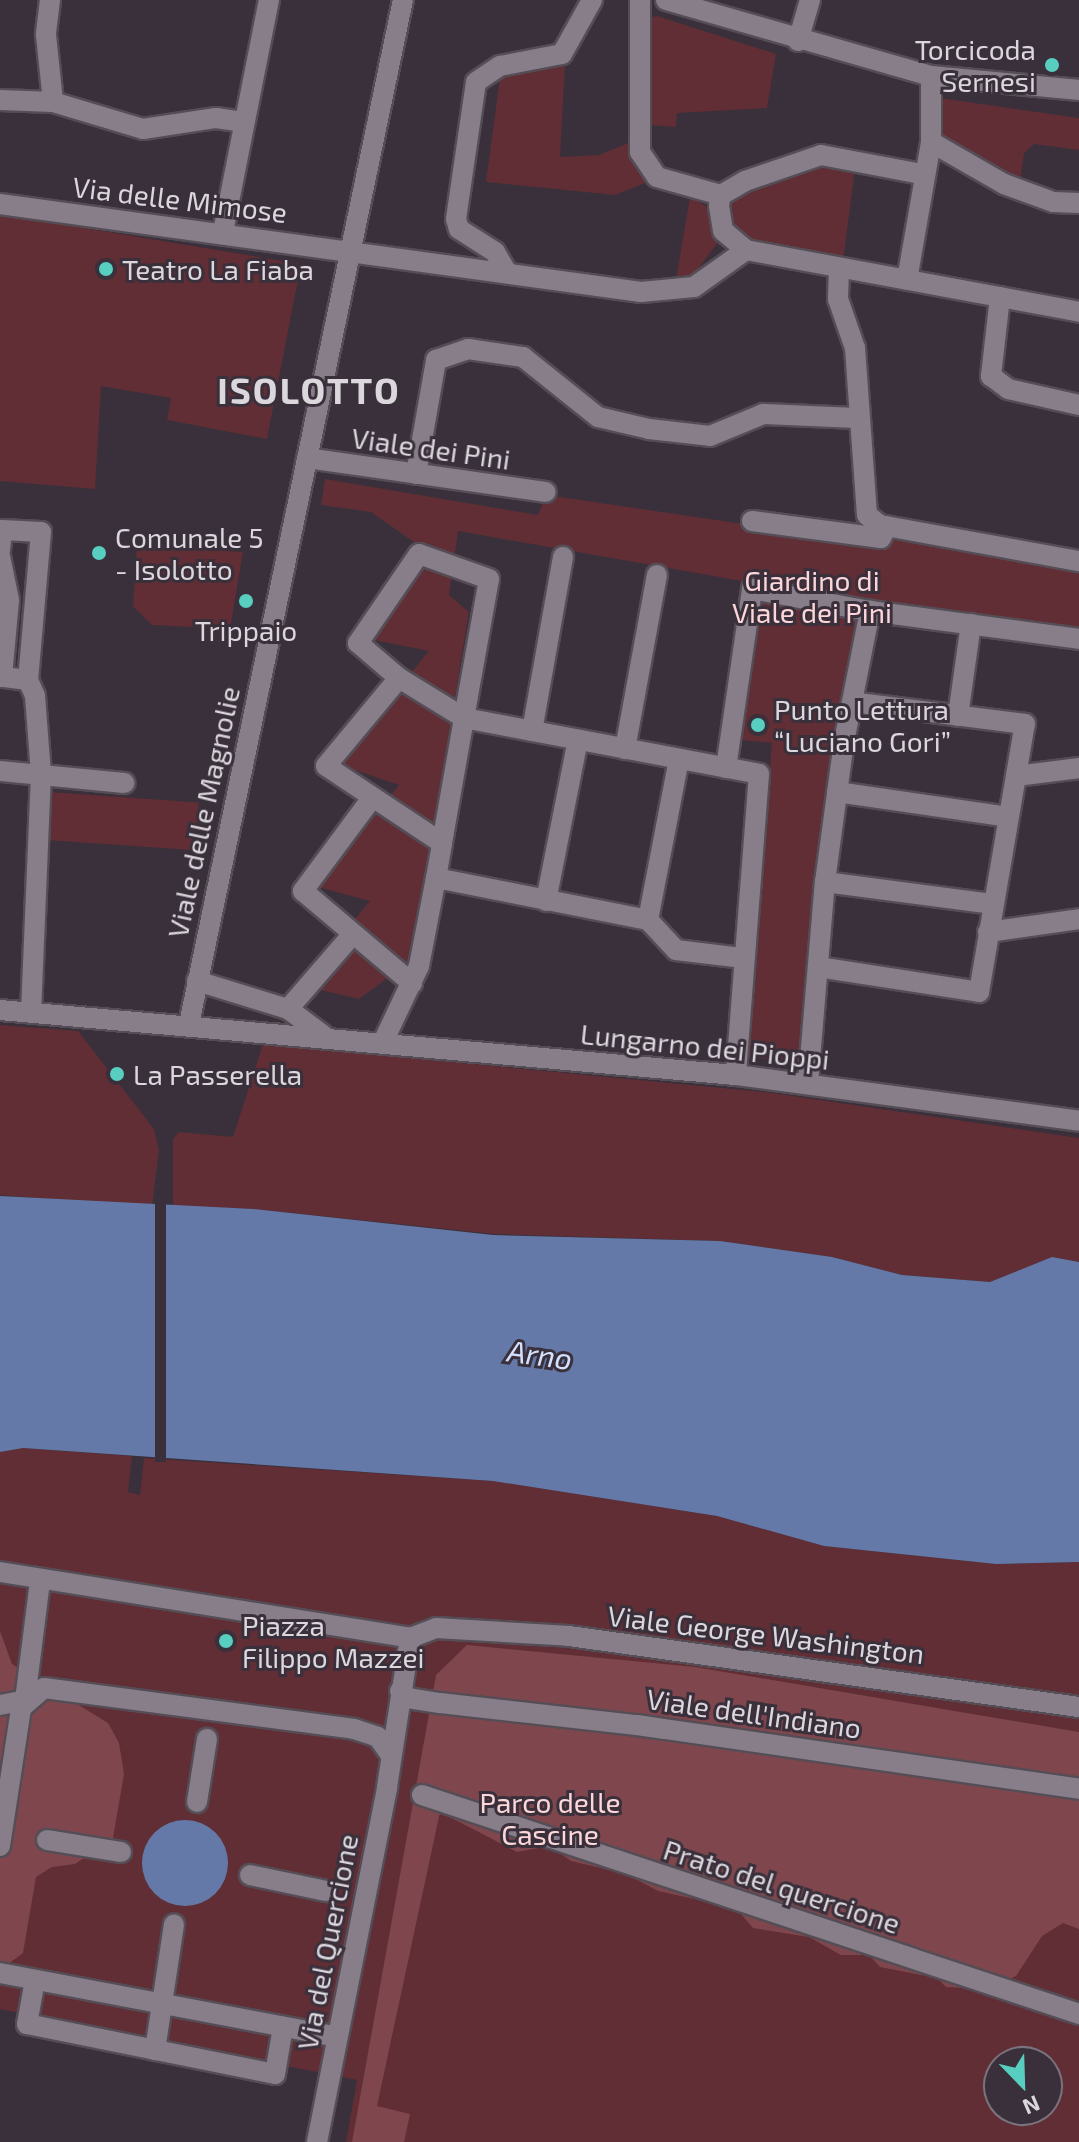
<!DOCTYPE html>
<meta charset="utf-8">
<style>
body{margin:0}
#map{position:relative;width:1079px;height:2142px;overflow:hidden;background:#39303b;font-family:"Exo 2",sans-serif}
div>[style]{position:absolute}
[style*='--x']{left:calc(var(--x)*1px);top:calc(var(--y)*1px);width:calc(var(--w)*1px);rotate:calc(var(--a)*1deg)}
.green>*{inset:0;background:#602e34;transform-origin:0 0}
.forest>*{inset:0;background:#7f474d}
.water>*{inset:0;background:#6479a8}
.round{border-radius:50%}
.pier>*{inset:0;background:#39303b;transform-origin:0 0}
.roads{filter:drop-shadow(2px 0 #554d56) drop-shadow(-2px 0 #554d56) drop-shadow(0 2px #554d56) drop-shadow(0 -2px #554d56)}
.minor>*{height:20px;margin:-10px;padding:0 10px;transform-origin:10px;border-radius:10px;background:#887e8a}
.dots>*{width:22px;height:22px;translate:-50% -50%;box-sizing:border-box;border:4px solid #39303b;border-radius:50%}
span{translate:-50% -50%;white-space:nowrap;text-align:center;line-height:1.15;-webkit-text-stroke:6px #39303b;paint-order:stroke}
.poi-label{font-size:28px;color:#dcd6dd}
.right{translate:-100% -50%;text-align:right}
.left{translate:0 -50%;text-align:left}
.street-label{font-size:28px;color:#dcd6dd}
.park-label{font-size:28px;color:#fcd6d8}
.water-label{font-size:30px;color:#d3e1fe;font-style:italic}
.district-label{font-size:36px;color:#dcd6dd;font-weight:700;letter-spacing:2px}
.north{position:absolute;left:983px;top:2046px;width:80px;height:80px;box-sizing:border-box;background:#39303b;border:2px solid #7a727c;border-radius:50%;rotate:157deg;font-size:22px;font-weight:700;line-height:32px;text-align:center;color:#dcd6dd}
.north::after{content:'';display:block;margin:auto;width:28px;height:36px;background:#58cec0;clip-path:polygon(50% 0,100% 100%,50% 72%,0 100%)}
</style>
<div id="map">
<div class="green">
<i style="clip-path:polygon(657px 16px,776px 54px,767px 108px,677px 113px,676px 127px,647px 125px,652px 17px)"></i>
<i style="clip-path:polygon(565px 64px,560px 157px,599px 155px,631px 142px,650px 181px,615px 195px,486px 182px,500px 78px)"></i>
<i style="clip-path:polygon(940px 98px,1079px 118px,1079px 150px,1034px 144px,1024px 153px,1020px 184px,939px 139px)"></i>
<i style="clip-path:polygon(822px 162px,855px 169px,843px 261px,758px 245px,740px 238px,727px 222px,730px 196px)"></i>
<i style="clip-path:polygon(690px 197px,713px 210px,718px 242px,695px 273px,676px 280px)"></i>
<i style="clip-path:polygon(0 214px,301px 264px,267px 439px,167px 420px,171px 398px,101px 386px,95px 489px,0 481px)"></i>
<i style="clip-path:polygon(325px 479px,538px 515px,546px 495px,887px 545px,892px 538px,1079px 571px,1079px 627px,867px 602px,804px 1064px,745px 1056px,772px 743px,733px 739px,759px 584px,458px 531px,449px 595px,469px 612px,412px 960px,359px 999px,299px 985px,370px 901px,318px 887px,399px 785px,337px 764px,429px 651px,369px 639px,428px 552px,371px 512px,321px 505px)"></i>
<i style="clip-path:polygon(137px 546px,243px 552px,230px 629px,152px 625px,133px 606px)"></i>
<i style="left:49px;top:792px;width:150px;height:48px;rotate:4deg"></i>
<i style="clip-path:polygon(0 1025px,78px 1031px,154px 1129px,159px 1150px,152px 1207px,0 1195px)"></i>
<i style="clip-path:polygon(263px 1044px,765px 1092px,1079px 1138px,1079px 1262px,1052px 1257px,990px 1282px,902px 1275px,832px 1257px,720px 1241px,495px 1234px,253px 1209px,173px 1207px,173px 1139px,179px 1132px,233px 1137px)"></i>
<i style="clip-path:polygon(evenodd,23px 1448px,132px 1456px,128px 1492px,140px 1495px,144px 1458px,493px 1481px,717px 1516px,824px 1546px,996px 1564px,1079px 1562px,1079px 2142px,346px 2142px,357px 2080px,0 2009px,0 1452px,23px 1448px,999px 2062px,1047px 2062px,1047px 2110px,999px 2110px,999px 2062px)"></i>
</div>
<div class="forest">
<i style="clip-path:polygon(0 1631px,12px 1664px,108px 1723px,119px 1743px,124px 1774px,113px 1838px,75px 1864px,52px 1867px,36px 1877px,23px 1953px,0 1970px)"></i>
<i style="clip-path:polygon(467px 1645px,695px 1667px,1079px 1732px,1079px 1929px,1063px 1923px,1042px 1936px,1016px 1976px,986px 1989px,946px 1987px,937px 1978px,880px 1967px,869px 1955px,841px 1955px,809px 1937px,753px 1928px,736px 1908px,658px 1891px,626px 1874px,571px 1861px,549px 1846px,517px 1852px,440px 1812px,377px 2106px,410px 2114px,404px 2142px,352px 2142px,436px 1675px)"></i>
</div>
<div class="water">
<i style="clip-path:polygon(0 1196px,253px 1209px,493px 1235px,720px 1241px,832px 1257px,902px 1275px,990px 1282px,1052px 1257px,1079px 1262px,1079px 1562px,996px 1564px,824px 1546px,717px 1516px,493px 1481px,23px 1448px,0 1452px)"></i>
<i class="round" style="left:142px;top:1820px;width:86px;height:86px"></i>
</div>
<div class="pier">
<i style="left:155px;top:1203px;width:11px;height:259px"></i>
</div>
<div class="roads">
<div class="minor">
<i style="--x:50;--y:0;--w:35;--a:97"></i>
<i style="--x:46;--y:35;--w:67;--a:84"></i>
<i style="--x:53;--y:102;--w:94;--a:16.7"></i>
<i style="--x:143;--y:129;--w:74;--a:-8.6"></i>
<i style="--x:216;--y:118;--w:29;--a:8"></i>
<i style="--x:640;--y:0;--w:152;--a:90"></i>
<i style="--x:640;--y:152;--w:30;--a:56"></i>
<i style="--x:657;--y:177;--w:66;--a:15.7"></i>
<i style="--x:666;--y:0;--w:276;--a:16"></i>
<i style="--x:931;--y:76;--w:149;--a:5.4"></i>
<i style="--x:798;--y:41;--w:43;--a:-73.7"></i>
<i style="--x:0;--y:100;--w:53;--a:2.2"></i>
<i style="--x:931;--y:142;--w:84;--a:29.9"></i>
<i style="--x:1004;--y:184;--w:52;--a:20.2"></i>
<i style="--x:1053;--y:202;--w:26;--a:2"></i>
<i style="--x:0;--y:204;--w:647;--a:7.82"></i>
<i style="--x:641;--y:292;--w:53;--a:-5.4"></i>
<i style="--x:694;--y:287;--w:64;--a:-35.4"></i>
<i style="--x:746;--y:250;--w:339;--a:10.5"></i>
<i style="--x:223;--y:232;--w:237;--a:-78.8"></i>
<i style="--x:746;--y:250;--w:30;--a:-140"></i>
<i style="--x:723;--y:231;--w:26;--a:-99"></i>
<i style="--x:719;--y:205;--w:10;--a:-79"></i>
<i style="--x:721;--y:195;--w:28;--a:-30"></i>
<i style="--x:745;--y:181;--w:80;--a:-18.9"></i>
<i style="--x:821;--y:155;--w:103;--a:10.7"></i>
<i style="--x:839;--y:269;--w:30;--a:92"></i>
<i style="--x:838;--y:299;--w:52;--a:70.9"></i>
<i style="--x:855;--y:348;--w:167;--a:85.9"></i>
<i style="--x:867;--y:515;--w:16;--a:38"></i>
<i style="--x:880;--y:525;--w:202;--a:10.3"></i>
<i style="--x:506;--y:271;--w:22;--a:-120"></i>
<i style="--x:495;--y:252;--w:43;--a:-147.4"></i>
<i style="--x:459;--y:229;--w:10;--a:-107"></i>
<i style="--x:456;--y:219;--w:138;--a:-81.7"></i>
<i style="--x:476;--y:82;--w:29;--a:-34"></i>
<i style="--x:500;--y:66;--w:63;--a:-11"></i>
<i style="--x:562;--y:54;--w:62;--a:-60.9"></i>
<i style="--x:907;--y:280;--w:140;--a:-80.1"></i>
<i style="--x:931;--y:142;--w:66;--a:-90"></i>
<i style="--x:1000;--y:297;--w:80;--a:96.5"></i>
<i style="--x:991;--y:376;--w:21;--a:37"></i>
<i style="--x:1008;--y:389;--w:73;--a:12.7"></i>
<i style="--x:307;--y:458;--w:241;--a:8.1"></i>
<i style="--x:416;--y:474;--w:116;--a:-80"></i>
<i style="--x:436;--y:360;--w:34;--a:-19"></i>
<i style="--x:468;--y:349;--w:56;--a:8.3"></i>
<i style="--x:523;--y:357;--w:96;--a:38.7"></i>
<i style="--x:598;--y:417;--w:52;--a:13.2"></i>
<i style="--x:649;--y:429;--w:61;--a:6.5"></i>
<i style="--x:710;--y:436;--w:57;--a:-22.5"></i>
<i style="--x:763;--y:414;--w:95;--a:2.4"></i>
<i style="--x:752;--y:521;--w:130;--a:7.5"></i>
<i style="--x:881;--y:538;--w:13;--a:-63"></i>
<i style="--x:0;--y:550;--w:20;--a:-84"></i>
<i style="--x:2;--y:530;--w:39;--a:3"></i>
<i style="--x:41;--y:532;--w:149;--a:95"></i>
<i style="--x:28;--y:680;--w:26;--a:-173"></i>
<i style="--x:2;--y:677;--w:77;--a:-84.8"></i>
<i style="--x:9;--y:600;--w:45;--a:-101.6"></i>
<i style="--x:399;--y:678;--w:114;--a:129.7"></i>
<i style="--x:326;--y:766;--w:139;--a:33.6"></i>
<i style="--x:28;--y:680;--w:17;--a:66"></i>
<i style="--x:35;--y:696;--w:78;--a:85.6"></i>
<i style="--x:41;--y:774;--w:238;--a:92.4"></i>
<i style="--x:958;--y:716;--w:93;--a:-82"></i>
<i style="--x:532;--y:731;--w:177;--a:-79.9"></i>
<i style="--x:625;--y:749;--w:177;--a:-79.6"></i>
<i style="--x:726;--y:768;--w:181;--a:-81.7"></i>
<i style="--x:752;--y:589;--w:120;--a:10.6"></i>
<i style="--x:870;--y:611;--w:211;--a:7.6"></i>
<i style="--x:0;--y:771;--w:125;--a:5.5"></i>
<i style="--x:1016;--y:776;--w:64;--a:-7.2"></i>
<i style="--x:837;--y:792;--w:173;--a:8.3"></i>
<i style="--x:372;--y:798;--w:116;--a:126.6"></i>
<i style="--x:303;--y:891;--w:143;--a:40.2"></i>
<i style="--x:436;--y:878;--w:216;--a:11.2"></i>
<i style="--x:825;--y:882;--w:168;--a:7.5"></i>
<i style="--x:546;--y:901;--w:164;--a:-78.8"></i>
<i style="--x:648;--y:920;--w:164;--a:-79.1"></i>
<i style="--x:648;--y:920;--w:41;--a:47"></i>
<i style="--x:676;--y:950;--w:66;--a:6.9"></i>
<i style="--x:988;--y:932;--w:92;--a:-8.1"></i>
<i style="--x:818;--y:967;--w:163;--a:8.8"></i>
<i style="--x:979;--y:992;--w:272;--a:-80.3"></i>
<i style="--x:1025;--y:724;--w:174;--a:-172.8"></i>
<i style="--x:197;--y:981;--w:95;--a:17.1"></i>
<i style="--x:288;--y:1009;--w:44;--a:36.6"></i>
<i style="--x:288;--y:1009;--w:99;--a:-49.1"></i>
<i style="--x:0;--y:1010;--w:739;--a:5.05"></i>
<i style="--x:736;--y:1075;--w:346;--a:7.6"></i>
<i style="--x:189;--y:1024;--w:1046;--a:-78.2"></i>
<i style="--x:384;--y:1040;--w:82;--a:-64.7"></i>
<i style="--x:419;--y:966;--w:90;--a:-79.1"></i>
<i style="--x:436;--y:878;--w:36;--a:-80"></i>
<i style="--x:442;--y:843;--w:127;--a:-80"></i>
<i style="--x:464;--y:718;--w:141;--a:-79.8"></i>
<i style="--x:489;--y:579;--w:74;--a:-160.3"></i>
<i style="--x:419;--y:554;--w:108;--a:124.4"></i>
<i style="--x:358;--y:643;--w:54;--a:40.5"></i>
<i style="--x:399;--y:678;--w:76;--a:31.6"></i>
<i style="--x:464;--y:718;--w:300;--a:10.7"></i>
<i style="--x:759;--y:774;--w:302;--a:94.4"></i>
<i style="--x:808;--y:1083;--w:202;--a:-85.2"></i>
<i style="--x:825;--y:882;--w:141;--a:-82.3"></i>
<i style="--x:844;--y:742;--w:134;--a:-78.8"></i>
<i style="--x:0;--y:1572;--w:415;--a:9.1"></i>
<i style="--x:410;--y:1638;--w:28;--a:-21"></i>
<i style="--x:436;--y:1628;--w:133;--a:3.4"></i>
<i style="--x:569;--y:1636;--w:515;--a:7.93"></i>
<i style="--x:400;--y:1691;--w:11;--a:41"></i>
<i style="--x:408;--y:1698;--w:32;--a:9"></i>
<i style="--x:440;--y:1703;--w:198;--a:6.4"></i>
<i style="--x:637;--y:1725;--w:447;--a:8.2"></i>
<i style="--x:0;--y:1705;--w:25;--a:-11"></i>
<i style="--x:25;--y:1700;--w:119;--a:-82.8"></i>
<i style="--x:422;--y:1795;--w:693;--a:18.43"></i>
<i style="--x:197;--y:1802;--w:64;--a:-81"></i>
<i style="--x:47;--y:1840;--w:75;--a:9.2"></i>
<i style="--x:0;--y:1846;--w:140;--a:-81.3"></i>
<i style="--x:21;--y:1708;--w:30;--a:-41"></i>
<i style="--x:44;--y:1688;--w:313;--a:7.5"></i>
<i style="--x:354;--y:1729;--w:25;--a:18"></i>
<i style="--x:378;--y:1737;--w:19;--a:55"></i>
<i style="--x:250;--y:1875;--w:78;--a:11.9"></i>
<i style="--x:0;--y:1973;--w:341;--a:10.7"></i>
<i style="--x:35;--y:1980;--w:45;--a:100.3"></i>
<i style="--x:27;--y:2024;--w:253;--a:11.4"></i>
<i style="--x:275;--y:2074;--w:48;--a:-80.3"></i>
<i style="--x:155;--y:2050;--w:127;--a:-81.4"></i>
<i style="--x:317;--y:2142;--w:362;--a:-78.8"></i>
<i style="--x:387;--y:1787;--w:151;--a:-81.2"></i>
</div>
</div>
<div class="dots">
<i style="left:1052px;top:65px;background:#58cec0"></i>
<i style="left:106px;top:269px;background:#58cec0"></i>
<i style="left:99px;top:553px;background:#58cec0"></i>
<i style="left:246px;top:601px;background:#58cec0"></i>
<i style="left:758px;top:725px;background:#58cec0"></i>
<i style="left:117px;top:1074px;background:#58cec0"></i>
<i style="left:226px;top:1641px;background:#58cec0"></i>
</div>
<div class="poi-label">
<span class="right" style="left:1036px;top:65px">Torcicoda<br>Sernesi</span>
<span class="left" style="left:122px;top:269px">Teatro La Fiaba</span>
<span class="left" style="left:115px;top:553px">Comunale 5<br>- Isolotto</span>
<span style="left:246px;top:630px">Trippaio</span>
<span class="left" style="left:774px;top:725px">Punto Lettura<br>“Luciano Gori”</span>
<span class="left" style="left:133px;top:1074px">La Passerella</span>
<span class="left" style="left:242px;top:1641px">Piazza<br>Filippo Mazzei</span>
</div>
<div class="street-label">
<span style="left:180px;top:199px;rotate:7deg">Via delle Mimose</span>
<span style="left:431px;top:448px;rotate:8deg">Viale dei Pini</span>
<span style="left:203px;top:812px;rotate:-78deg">Viale delle Magnolie</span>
<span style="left:705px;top:1046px;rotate:6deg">Lungarno dei Pioppi</span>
<span style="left:766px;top:1634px;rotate:7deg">Viale George Washington</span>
<span style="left:754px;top:1713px;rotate:8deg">Viale dell'Indiano</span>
<span style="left:782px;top:1886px;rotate:18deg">Prato del quercione</span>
<span style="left:327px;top:1942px;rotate:-79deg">Via del Quercione</span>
</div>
<div class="park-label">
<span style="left:812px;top:596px">Giardino di<br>Viale dei Pini</span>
<span style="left:550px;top:1818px">Parco delle<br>Cascine</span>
</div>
<div class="water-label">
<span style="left:540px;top:1354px;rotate:8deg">Arno</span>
</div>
<div class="district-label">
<span style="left:309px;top:390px">ISOLOTTO</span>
</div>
<div class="north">N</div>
</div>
